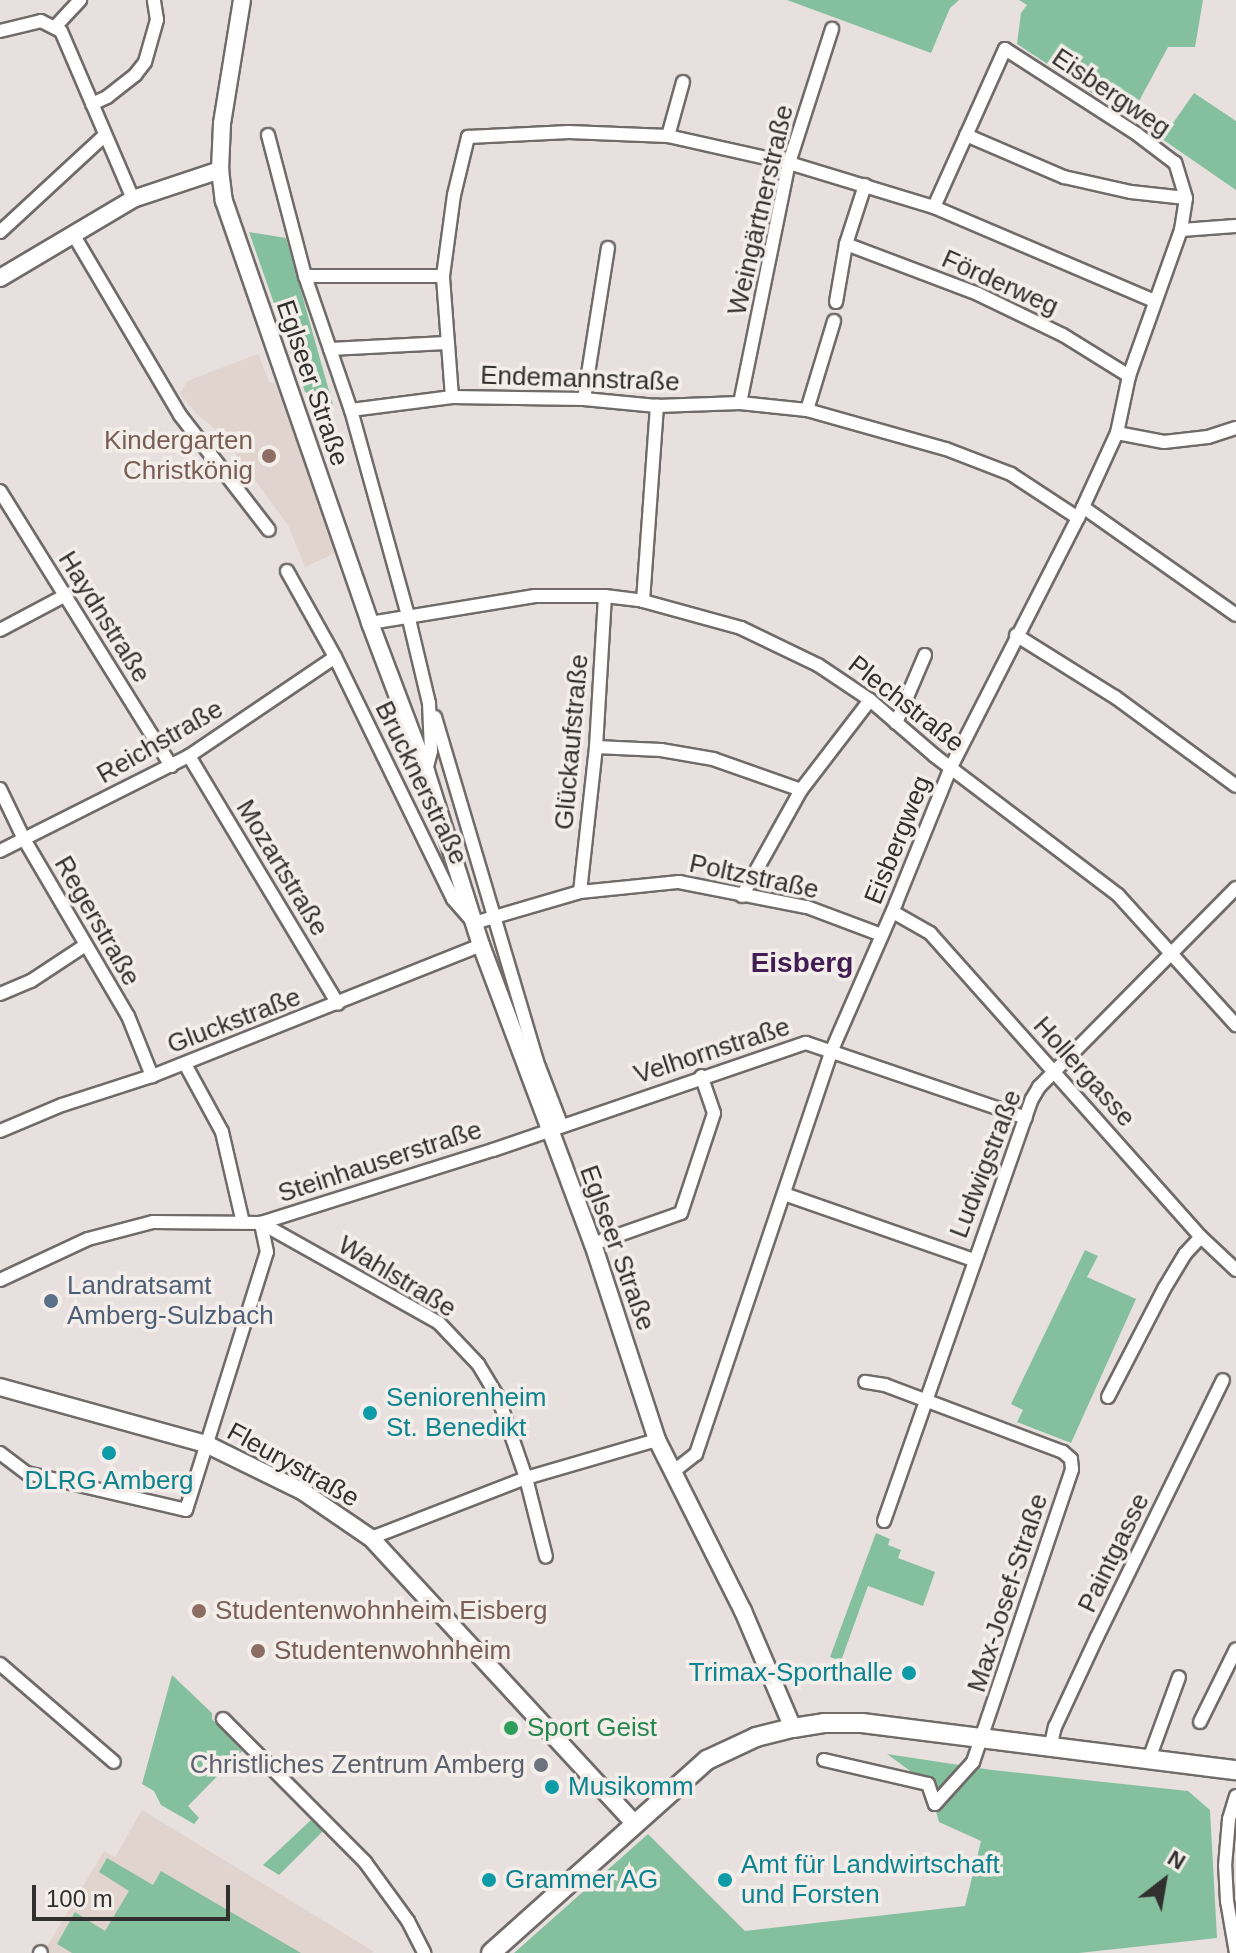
<!DOCTYPE html>
<meta charset="utf-8">
<style>
body{margin:0}
#map{position:relative;width:1236px;height:1953px;overflow:hidden;background:#e7e0de;font-family:Arial,sans-serif}
div>[style]{position:absolute}
[style*='--x']{left:calc(var(--x)*1px);top:calc(var(--y)*1px);width:calc(var(--w)*1px);rotate:calc(var(--a)*1deg)}
.built>*{inset:0;background:#e1d3ce}
.green>*{inset:0;background:#85c09e}
.roads{filter:drop-shadow(2px 0 #706b69) drop-shadow(-2px 0 #706b69) drop-shadow(0 2px #706b69) drop-shadow(0 -2px #706b69)}
.minor>*{height:12px;margin:-6px;padding:0 6px;transform-origin:6px;border-radius:6px;background:#fff}
.tertiary>*{height:16px;margin:-8px;padding:0 8px;transform-origin:8px;border-radius:8px;background:#fff}
.secondary>*{height:18px;margin:-9px;padding:0 9px;transform-origin:9px;border-radius:9px;background:#fff}
.dots>*{width:22px;height:22px;translate:-50% -50%;box-sizing:border-box;border:4px solid #f4eeeb;border-radius:50%}
span{translate:-50% -50%;white-space:nowrap;text-align:center;line-height:1.15;-webkit-text-stroke:7px #f4eeeb;paint-order:stroke}
.street-label{font-size:26px;color:#32302f}
.education-label{font-size:26px;color:#785e54}
.right{translate:-100% -50%;text-align:right}
.left{translate:0 -50%;text-align:left}
.service-label{font-size:26px;color:#4e5e75}
.culture-label{font-size:26px;color:#0d838f}
.leisure-label{font-size:26px;color:#27864d}
.worship-label{font-size:26px;color:#5b616d}
.neighbourhood-label{font-size:28px;color:#411d53;font-weight:700}
.north{position:absolute;left:1124px;top:1841px;width:80px;height:80px;-webkit-text-stroke:6px #f4eeeb;paint-order:stroke;rotate:31deg;font-size:22px;font-weight:700;line-height:32px;text-align:center;color:#32302f}
.north::after{content:'';display:block;margin:auto;width:28px;height:36px;background:#32302f;clip-path:polygon(50% 0,100% 100%,50% 72%,0 100%)}
.scale{position:absolute;left:32px;top:1885px;width:198px;height:36px;box-sizing:border-box;border:4px solid #32302f;border-top:0;padding-left:10px;font-size:24px;line-height:28px;white-space:nowrap;color:#32302f;-webkit-text-stroke:6px #f4eeeb;paint-order:stroke}
</style>
<div id="map">
<div class="built">
<i style="clip-path:polygon(258px 354px,270px 383px,275px 383px,286px 406px,337px 552px,305px 567px,288px 525px,222px 435px,197px 414px,180px 394px,187px 381px)"></i>
<i style="clip-path:polygon(142px 1810px,373px 1951px,372px 1953px,43px 1953px,104px 1851px,115px 1857px)"></i>
</div>
<div class="green">
<i style="clip-path:polygon(787px 0,959px 0,950px 8px,931px 53px)"></i>
<i style="clip-path:polygon(1019px 0,1203px 0,1195px 47px,1168px 47px,1130px 118px,1017px 44px,1021px 13px,1027px 5px)"></i>
<i style="clip-path:polygon(1194px 93px,1236px 121px,1236px 190px,1162px 139px)"></i>
<i style="clip-path:polygon(249px 232px,286px 238px,333px 405px,305px 392px)"></i>
<i style="clip-path:polygon(1085px 1250px,1098px 1256px,1087px 1277px,1136px 1299px,1071px 1443px,1017px 1422px,1023px 1410px,1011px 1404px)"></i>
<i style="clip-path:polygon(876px 1533px,890px 1539px,888px 1545px,901px 1550px,898px 1558px,935px 1572px,923px 1606px,868px 1586px,841px 1661px,830px 1657px)"></i>
<i style="clip-path:polygon(172px 1675px,212px 1713px,212px 1719px,242px 1751px,188px 1806px,199px 1818px,194px 1824px,161px 1805px,154px 1791px,142px 1784px)"></i>
<i style="clip-path:polygon(887px 1754px,992px 1770px,1188px 1791px,1210px 1810px,1217px 1938px,1079px 1953px,514px 1953px,648px 1834px,745px 1931px,965px 1906px,981px 1841px,939px 1822px,928px 1784px)"></i>
<i style="clip-path:polygon(311px 1820px,323px 1831px,279px 1875px,263px 1865px)"></i>
<i style="clip-path:polygon(107px 1858px,153px 1885px,161px 1871px,301px 1953px,72px 1953px,57px 1944px,75px 1912px,105px 1931px,129px 1891px,99px 1872px)"></i>
</div>
<div class="roads">
<div class="minor">
<i style="--x:55;--y:27;--w:37;--a:-47"></i>
<i style="--x:0;--y:31;--w:42;--a:-13.7"></i>
<i style="--x:41;--y:21;--w:22;--a:27"></i>
<i style="--x:61;--y:31;--w:183;--a:66.8"></i>
<i style="--x:92;--y:104;--w:17;--a:-25"></i>
<i style="--x:107;--y:97;--w:36;--a:-38"></i>
<i style="--x:135;--y:75;--w:16;--a:-52"></i>
<i style="--x:145;--y:62;--w:44;--a:-74.1"></i>
<i style="--x:157;--y:20;--w:20;--a:-99"></i>
<i style="--x:268;--y:135;--w:146;--a:75.3"></i>
<i style="--x:305;--y:276;--w:142;--a:71.1"></i>
<i style="--x:351;--y:410;--w:213;--a:74.5"></i>
<i style="--x:408;--y:615;--w:90;--a:76.6"></i>
<i style="--x:429;--y:703;--w:48;--a:87.6"></i>
<i style="--x:431;--y:751;--w:21;--a:104"></i>
<i style="--x:966;--y:135;--w:107;--a:23.2"></i>
<i style="--x:1064;--y:177;--w:69;--a:12.6"></i>
<i style="--x:1131;--y:192;--w:55;--a:6.2"></i>
<i style="--x:668;--y:136;--w:56;--a:-74.5"></i>
<i style="--x:1181;--y:230;--w:55;--a:-4.2"></i>
<i style="--x:0;--y:232;--w:143;--a:-42.7"></i>
<i style="--x:73;--y:234;--w:210;--a:59.4"></i>
<i style="--x:180;--y:415;--w:145;--a:52.3"></i>
<i style="--x:846;--y:244;--w:141;--a:20.7"></i>
<i style="--x:978;--y:294;--w:94;--a:25.8"></i>
<i style="--x:1063;--y:335;--w:78;--a:31.8"></i>
<i style="--x:305;--y:276;--w:138;--a:0"></i>
<i style="--x:836;--y:302;--w:59;--a:-80.2"></i>
<i style="--x:846;--y:244;--w:62;--a:-72.1"></i>
<i style="--x:330;--y:349;--w:116;--a:-3"></i>
<i style="--x:452;--y:397;--w:121;--a:-94.3"></i>
<i style="--x:443;--y:276;--w:82;--a:-82.3"></i>
<i style="--x:454;--y:195;--w:60;--a:-76.4"></i>
<i style="--x:468;--y:137;--w:101;--a:-2.8"></i>
<i style="--x:569;--y:132;--w:99;--a:2.3"></i>
<i style="--x:668;--y:136;--w:124;--a:12.6"></i>
<i style="--x:789;--y:163;--w:152;--a:16.9"></i>
<i style="--x:934;--y:207;--w:239;--a:23.1"></i>
<i style="--x:584;--y:399;--w:153;--a:-81"></i>
<i style="--x:740;--y:403;--w:245;--a:-78.5"></i>
<i style="--x:789;--y:163;--w:141;--a:-72.2"></i>
<i style="--x:351;--y:410;--w:102;--a:-7.3"></i>
<i style="--x:452;--y:397;--w:132;--a:0.9"></i>
<i style="--x:584;--y:399;--w:73;--a:5.5"></i>
<i style="--x:657;--y:406;--w:83;--a:-2.1"></i>
<i style="--x:740;--y:403;--w:67;--a:6"></i>
<i style="--x:807;--y:410;--w:144;--a:15.7"></i>
<i style="--x:946;--y:449;--w:70;--a:21"></i>
<i style="--x:1011;--y:474;--w:80;--a:33.3"></i>
<i style="--x:807;--y:410;--w:93;--a:-73.1"></i>
<i style="--x:1117;--y:433;--w:48;--a:10.8"></i>
<i style="--x:1164;--y:442;--w:44;--a:-6.5"></i>
<i style="--x:1208;--y:437;--w:29;--a:-18"></i>
<i style="--x:0;--y:491;--w:324;--a:58.1"></i>
<i style="--x:1083;--y:507;--w:187;--a:35.2"></i>
<i style="--x:287;--y:571;--w:98;--a:60.8"></i>
<i style="--x:335;--y:657;--w:269;--a:64"></i>
<i style="--x:453;--y:899;--w:32;--a:49"></i>
<i style="--x:474;--y:923;--w:110;--a:-16.3"></i>
<i style="--x:580;--y:892;--w:100;--a:-5.8"></i>
<i style="--x:679;--y:882;--w:130;--a:11.1"></i>
<i style="--x:807;--y:907;--w:80;--a:20.5"></i>
<i style="--x:643;--y:601;--w:196;--a:-85.9"></i>
<i style="--x:370;--y:623;--w:167;--a:-9.3"></i>
<i style="--x:535;--y:596;--w:70;--a:0"></i>
<i style="--x:605;--y:596;--w:38;--a:7"></i>
<i style="--x:643;--y:601;--w:102;--a:15.4"></i>
<i style="--x:741;--y:628;--w:85;--a:25.7"></i>
<i style="--x:818;--y:665;--w:63;--a:33.9"></i>
<i style="--x:870;--y:700;--w:86;--a:40.7"></i>
<i style="--x:935;--y:756;--w:230;--a:37.2"></i>
<i style="--x:1118;--y:895;--w:176;--a:47.8"></i>
<i style="--x:0;--y:630;--w:72;--a:-28"></i>
<i style="--x:1016;--y:635;--w:117;--a:32.1"></i>
<i style="--x:1115;--y:697;--w:150;--a:36.3"></i>
<i style="--x:435;--y:717;--w:357;--a:73.5"></i>
<i style="--x:536;--y:1059;--w:70;--a:69"></i>
<i style="--x:896;--y:723;--w:74;--a:-66.9"></i>
<i style="--x:596;--y:747;--w:65;--a:2.6"></i>
<i style="--x:661;--y:750;--w:53;--a:9.8"></i>
<i style="--x:713;--y:759;--w:93;--a:19.4"></i>
<i style="--x:189;--y:756;--w:289;--a:59"></i>
<i style="--x:0;--y:789;--w:55;--a:64.4"></i>
<i style="--x:24;--y:839;--w:205;--a:59.6"></i>
<i style="--x:128;--y:1016;--w:65;--a:68.2"></i>
<i style="--x:0;--y:851;--w:212;--a:-26.7"></i>
<i style="--x:189;--y:756;--w:176;--a:-34.1"></i>
<i style="--x:580;--y:892;--w:146;--a:-83.7"></i>
<i style="--x:596;--y:747;--w:151;--a:-86.6"></i>
<i style="--x:742;--y:896;--w:121;--a:-60.9"></i>
<i style="--x:801;--y:790;--w:113;--a:-52.5"></i>
<i style="--x:893;--y:912;--w:43;--a:29.6"></i>
<i style="--x:930;--y:933;--w:407;--a:48.3"></i>
<i style="--x:1201;--y:1237;--w:48;--a:43.3"></i>
<i style="--x:0;--y:994;--w:34;--a:-23"></i>
<i style="--x:31;--y:981;--w:64;--a:-33.4"></i>
<i style="--x:185;--y:1064;--w:77;--a:61.4"></i>
<i style="--x:222;--y:1132;--w:93;--a:77"></i>
<i style="--x:0;--y:1131;--w:67;--a:-22.8"></i>
<i style="--x:62;--y:1105;--w:95;--a:-17.9"></i>
<i style="--x:152;--y:1076;--w:354;--a:-21.7"></i>
<i style="--x:784;--y:1194;--w:200;--a:19.2"></i>
<i style="--x:261;--y:1223;--w:204;--a:29.3"></i>
<i style="--x:439;--y:1323;--w:57;--a:46.4"></i>
<i style="--x:478;--y:1364;--w:39;--a:59"></i>
<i style="--x:498;--y:1397;--w:86;--a:70.9"></i>
<i style="--x:526;--y:1478;--w:81;--a:75.8"></i>
<i style="--x:593;--y:1244;--w:93;--a:-19.4"></i>
<i style="--x:681;--y:1213;--w:105;--a:-71.7"></i>
<i style="--x:714;--y:1113;--w:39;--a:-109"></i>
<i style="--x:0;--y:1280;--w:97;--a:-25"></i>
<i style="--x:88;--y:1239;--w:67;--a:-14.7"></i>
<i style="--x:153;--y:1222;--w:108;--a:0.5"></i>
<i style="--x:261;--y:1223;--w:243;--a:-17.5"></i>
<i style="--x:493;--y:1150;--w:331;--a:-18.9"></i>
<i style="--x:806;--y:1043;--w:232;--a:18.8"></i>
<i style="--x:1108;--y:1397;--w:122;--a:-62.6"></i>
<i style="--x:1164;--y:1289;--w:41;--a:-59"></i>
<i style="--x:1185;--y:1254;--w:23;--a:-47"></i>
<i style="--x:0;--y:1453;--w:34;--a:37"></i>
<i style="--x:27;--y:1473;--w:163;--a:13.1"></i>
<i style="--x:186;--y:1510;--w:270;--a:-72.6"></i>
<i style="--x:267;--y:1252;--w:30;--a:-102"></i>
<i style="--x:674;--y:1471;--w:28;--a:-38"></i>
<i style="--x:696;--y:1454;--w:424;--a:-71.4"></i>
<i style="--x:831;--y:1052;--w:163;--a:-66.4"></i>
<i style="--x:896;--y:903;--w:147;--a:-68"></i>
<i style="--x:951;--y:767;--w:280;--a:-63"></i>
<i style="--x:1078;--y:518;--w:94;--a:-65.4"></i>
<i style="--x:1117;--y:433;--w:58;--a:-78.1"></i>
<i style="--x:1129;--y:376;--w:155;--a:-70.4"></i>
<i style="--x:1181;--y:230;--w:32;--a:-81"></i>
<i style="--x:1186;--y:198;--w:37;--a:-107"></i>
<i style="--x:1175;--y:163;--w:48;--a:-142.7"></i>
<i style="--x:1137;--y:134;--w:157;--a:-147.2"></i>
<i style="--x:1005;--y:49;--w:173;--a:114.2"></i>
<i style="--x:884;--y:1521;--w:447;--a:-70.7"></i>
<i style="--x:1032;--y:1099;--w:14;--a:-60"></i>
<i style="--x:1039;--y:1087;--w:280;--a:-45.3"></i>
<i style="--x:371;--y:1538;--w:166;--a:-21.2"></i>
<i style="--x:526;--y:1478;--w:136;--a:-16.2"></i>
<i style="--x:0;--y:1664;--w:150;--a:40.7"></i>
<i style="--x:223;--y:1719;--w:202;--a:45.2"></i>
<i style="--x:365;--y:1862;--w:73;--a:53.9"></i>
<i style="--x:408;--y:1921;--w:36;--a:63"></i>
<i style="--x:1200;--y:1722;--w:81;--a:-63.7"></i>
<i style="--x:1050;--y:1748;--w:22;--a:-77"></i>
<i style="--x:1055;--y:1727;--w:99;--a:-65"></i>
<i style="--x:1097;--y:1637;--w:286;--a:-63.9"></i>
<i style="--x:1149;--y:1759;--w:87;--a:-69.9"></i>
<i style="--x:824;--y:1760;--w:107;--a:13"></i>
<i style="--x:928;--y:1784;--w:21;--a:71"></i>
<i style="--x:935;--y:1804;--w:57;--a:-47.9"></i>
<i style="--x:973;--y:1762;--w:309;--a:-71.3"></i>
<i style="--x:1072;--y:1469;--w:10;--a:-96"></i>
<i style="--x:1071;--y:1459;--w:11;--a:-139"></i>
<i style="--x:1063;--y:1452;--w:190;--a:-159.4"></i>
<i style="--x:885;--y:1385;--w:20;--a:-171"></i>
<i style="--x:40;--y:1953;--w:1;--a:-45"></i>
<i style="--x:1236;--y:1953;--w:53;--a:-99.8"></i>
<i style="--x:1227;--y:1901;--w:35;--a:-93"></i>
<i style="--x:1225;--y:1866;--w:47;--a:-85.1"></i>
<i style="--x:1229;--y:1819;--w:24;--a:-73"></i>
</div>
<div class="tertiary">
<i style="--x:242;--y:0;--w:126;--a:99.2"></i>
<i style="--x:222;--y:124;--w:46;--a:92.5"></i>
<i style="--x:220;--y:170;--w:31;--a:83"></i>
<i style="--x:224;--y:201;--w:447;--a:70.9"></i>
<i style="--x:370;--y:623;--w:158;--a:69.3"></i>
<i style="--x:426;--y:771;--w:182;--a:72.5"></i>
<i style="--x:481;--y:945;--w:319;--a:69.5"></i>
<i style="--x:593;--y:1244;--w:206;--a:71.9"></i>
<i style="--x:657;--y:1440;--w:191;--a:63.3"></i>
<i style="--x:743;--y:1611;--w:127;--a:66.9"></i>
<i style="--x:0;--y:278;--w:155;--a:-30.7"></i>
<i style="--x:133;--y:199;--w:92;--a:-18.4"></i>
<i style="--x:0;--y:1387;--w:214;--a:15.5"></i>
<i style="--x:206;--y:1444;--w:107;--a:26.1"></i>
<i style="--x:302;--y:1491;--w:83;--a:34.3"></i>
<i style="--x:371;--y:1538;--w:388;--a:47.3"></i>
</div>
<div class="secondary">
<i style="--x:491;--y:1953;--w:290;--a:-41.8"></i>
<i style="--x:707;--y:1760;--w:54;--a:-25.1"></i>
<i style="--x:756;--y:1737;--w:38;--a:-14"></i>
<i style="--x:793;--y:1728;--w:31;--a:-9"></i>
<i style="--x:824;--y:1723;--w:38;--a:0"></i>
<i style="--x:862;--y:1723;--w:377;--a:7.2"></i>
</div>
</div>
<div class="dots">
<i style="left:269px;top:456px;background:#8d6e63"></i>
<i style="left:51px;top:1301px;background:#5c6f8a"></i>
<i style="left:370px;top:1413px;background:#0f9aa8"></i>
<i style="left:109px;top:1453px;background:#0f9aa8"></i>
<i style="left:199px;top:1611px;background:#8d6e63"></i>
<i style="left:258px;top:1651px;background:#8d6e63"></i>
<i style="left:909px;top:1673px;background:#0f9aa8"></i>
<i style="left:511px;top:1728px;background:#2e9e5b"></i>
<i style="left:541px;top:1765px;background:#6b7280"></i>
<i style="left:552px;top:1787px;background:#0f9aa8"></i>
<i style="left:489px;top:1880px;background:#0f9aa8"></i>
<i style="left:725px;top:1880px;background:#0f9aa8"></i>
</div>
<div class="street-label">
<span style="left:1111px;top:93px;rotate:34deg">Eisbergweg</span>
<span style="left:761px;top:210px;rotate:-77deg">Weingärtnerstraße</span>
<span style="left:1000px;top:283px;rotate:24deg">Förderweg</span>
<span style="left:580px;top:379px;rotate:2deg">Endemannstraße</span>
<span style="left:312px;top:383px;rotate:71deg">Eglseer Straße</span>
<span style="left:104px;top:617px;rotate:58deg">Haydnstraße</span>
<span style="left:906px;top:704px;rotate:38deg">Plechstraße</span>
<span style="left:160px;top:742px;rotate:-30deg">Reichstraße</span>
<span style="left:572px;top:742px;rotate:-85deg">Glückaufstraße</span>
<span style="left:421px;top:783px;rotate:64deg">Brucknerstraße</span>
<span style="left:898px;top:840px;rotate:-68deg">Eisbergweg</span>
<span style="left:282px;top:868px;rotate:59deg">Mozartstraße</span>
<span style="left:754px;top:877px;rotate:12deg">Poltzstraße</span>
<span style="left:97px;top:921px;rotate:60deg">Regerstraße</span>
<span style="left:234px;top:1021px;rotate:-21deg">Gluckstraße</span>
<span style="left:712px;top:1051px;rotate:-18deg">Velhornstraße</span>
<span style="left:1084px;top:1072px;rotate:48deg">Hollergasse</span>
<span style="left:380px;top:1162px;rotate:-18deg">Steinhauserstraße</span>
<span style="left:986px;top:1164px;rotate:-69deg">Ludwigstraße</span>
<span style="left:617px;top:1248px;rotate:70deg">Eglseer Straße</span>
<span style="left:397px;top:1277px;rotate:31deg">Wahlstraße</span>
<span style="left:293px;top:1465px;rotate:29deg">Fleurystraße</span>
<span style="left:1114px;top:1553px;rotate:-64deg">Paintgasse</span>
<span style="left:1008px;top:1593px;rotate:-72deg">Max-Josef-Straße</span>
</div>
<div class="education-label">
<span class="right" style="left:253px;top:456px">Kindergarten<br>Christkönig</span>
<span class="left" style="left:215px;top:1611px">Studentenwohnheim Eisberg</span>
<span class="left" style="left:274px;top:1651px">Studentenwohnheim</span>
</div>
<div class="service-label">
<span class="left" style="left:67px;top:1301px">Landratsamt<br>Amberg-Sulzbach</span>
</div>
<div class="culture-label">
<span class="left" style="left:386px;top:1413px">Seniorenheim<br>St. Benedikt</span>
<span style="left:109px;top:1481px">DLRG Amberg</span>
<span class="right" style="left:893px;top:1673px">Trimax-Sporthalle</span>
<span class="left" style="left:568px;top:1787px">Musikomm</span>
<span class="left" style="left:741px;top:1880px">Amt für Landwirtschaft<br>und Forsten</span>
<span class="left" style="left:505px;top:1880px">Grammer AG</span>
</div>
<div class="leisure-label">
<span class="left" style="left:527px;top:1728px">Sport Geist</span>
</div>
<div class="worship-label">
<span class="right" style="left:525px;top:1765px">Christliches Zentrum Amberg</span>
</div>
<div class="neighbourhood-label">
<span style="left:802px;top:963px">Eisberg</span>
</div>
<div class="north">N</div>
<div class="scale">100 m</div>
</div>
